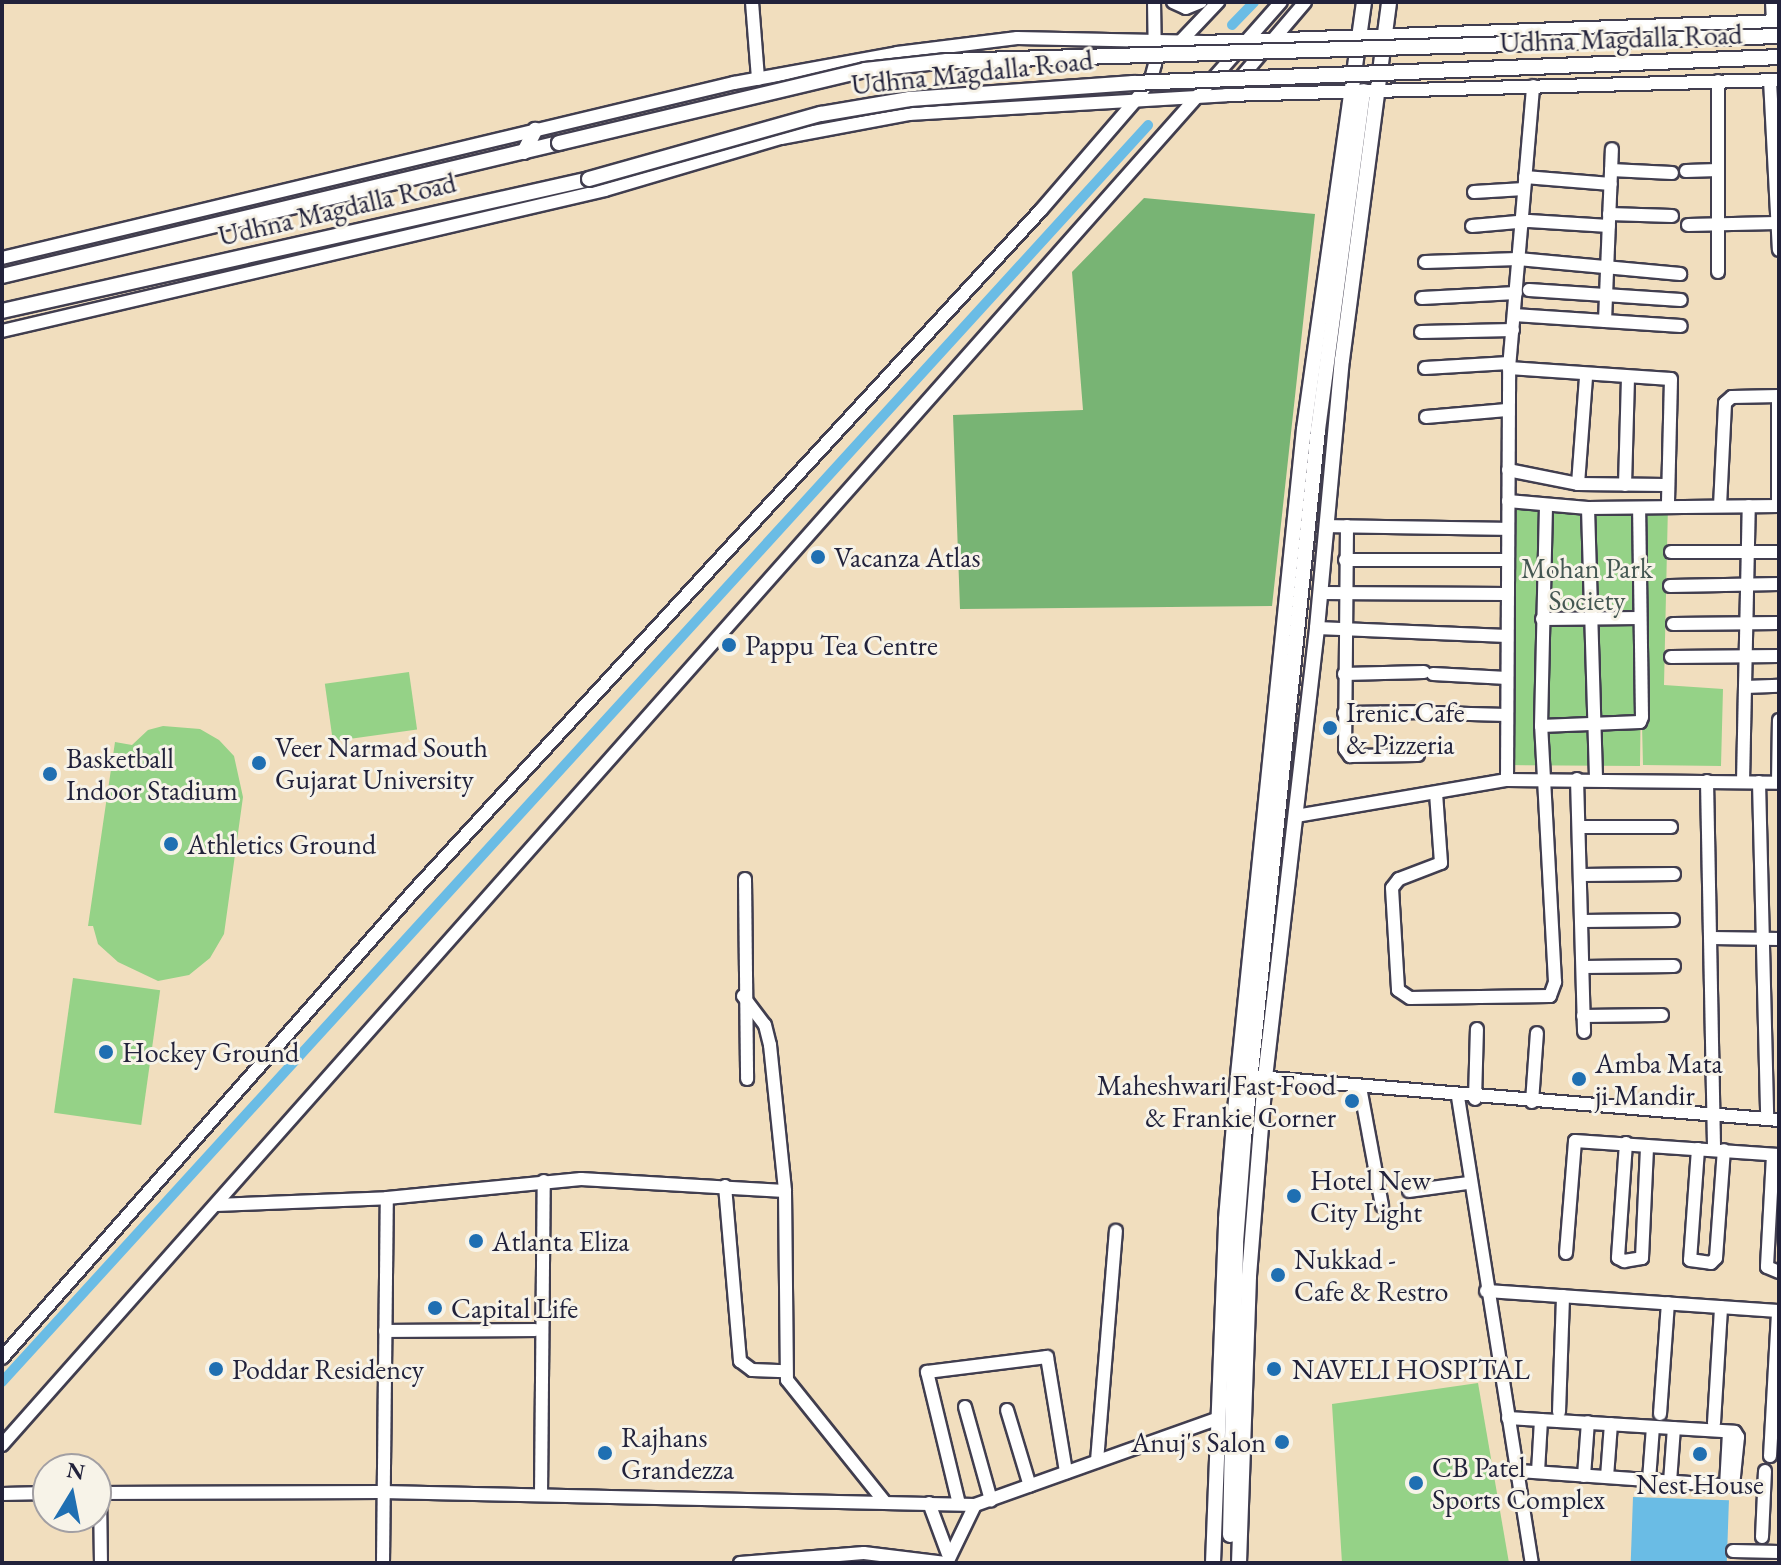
<!DOCTYPE html>
<style>
body{margin:0}
#map{position:relative;width:1781px;height:1565px;overflow:hidden;background:#f1debe;font-family:"EB Garamond",serif}
div>[style]{position:absolute}
[style*='--x']{left:calc(var(--x)*1px);top:calc(var(--y)*1px);width:calc(var(--w)*1px);rotate:calc(var(--a)*1deg)}
.green>*{inset:0;background:#95d287;transform-origin:0 0}
.forest>*{inset:0;background:#78b474}
.water>*{inset:0;background:#6abce5;transform-origin:0 0}
.canal>*{height:10px;margin:-5px;padding:0 5px;transform-origin:5px;border-radius:5px;background:#6abce5}
.roads{filter:drop-shadow(2px 0 #413e4f) drop-shadow(-2px 0 #413e4f) drop-shadow(0 2px #413e4f) drop-shadow(0 -2px #413e4f)}
.minor>*{height:12px;margin:-6px;padding:0 6px;transform-origin:6px;border-radius:6px;background:#fff}
.major>*{height:14px;margin:-7px;padding:0 7px;transform-origin:7px;border-radius:7px;background:#fff}
.bridges{filter:drop-shadow(2px 0 #413e4f) drop-shadow(-2px 0 #413e4f) drop-shadow(0 2px #413e4f) drop-shadow(0 -2px #413e4f)}
.major-bridge>*{height:14px;margin:-7px;padding:0 7px;transform-origin:7px;border-radius:7px;background:#fff}
.dots>*{width:22px;height:22px;translate:-50% -50%;box-sizing:border-box;border:4px solid #f7f3e8;border-radius:50%}
span{translate:-50% -50%;white-space:nowrap;text-align:center;line-height:1.15;-webkit-text-stroke:6px #f7f3e8;paint-order:stroke}
.street-label{font-size:28px;color:#22223b}
.poi-label{font-size:28px;color:#22223b}
.left{translate:0 -50%;text-align:left}
.right{translate:-100% -50%;text-align:right}
.park-label{font-size:28px;color:#445752}
.frame{position:absolute;inset:0;border:4px solid #22223b;pointer-events:none}
.north{position:absolute;left:32px;top:1453px;width:80px;height:80px;box-sizing:border-box;background:#f7f3e8;border:2px solid #a29fa3;border-radius:50%;rotate:10deg;font-size:22px;font-weight:700;line-height:32px;text-align:center;color:#22223b}
.north::after{content:'';display:block;margin:auto;width:28px;height:36px;background:#1f6fb2;clip-path:polygon(50% 0,100% 100%,50% 72%,0 100%)}
</style>
<div id="map">
<div class="green">
<i style="clip-path:polygon(1508px 503px,1668px 505px,1664px 685px,1723px 689px,1721px 766px,1643px 765px,1641px 684px,1640px 766px,1505px 765px)"></i>
<i style="left:409px;top:672px;width:58px;height:85px;rotate:82deg"></i>
<i style="clip-path:polygon(163px 726px,200px 729px,219px 740px,234px 756px,243px 797px,224px 934px,210px 958px,189px 975px,158px 981px,118px 962px,98px 944px,93px 926px,88px 926px,115px 742px,132px 745px,148px 730px)"></i>
<i style="left:73px;top:978px;width:88px;height:136px;rotate:8deg"></i>
<i style="clip-path:polygon(1478px 1383px,1509px 1563px,1342px 1563px,1332px 1404px)"></i>
</div>
<div class="forest">
<i style="clip-path:polygon(1144px 198px,1315px 214px,1272px 606px,960px 609px,953px 415px,1083px 410px,1072px 272px)"></i>
</div>
<div class="water">
<i style="left:1633px;top:1497px;width:96px;height:66px;rotate:2deg"></i>
</div>
<div class="canal">
<i style="--x:1232;--y:25;--w:32;--a:-46"></i>
<i style="--x:2;--y:1382;--w:1701;--a:-47.64"></i>
</div>
<div class="roads">
<div class="minor">
<i style="--x:752;--y:2;--w:77;--a:85.5"></i>
<i style="--x:1173;--y:2;--w:14;--a:25"></i>
<i style="--x:1186;--y:8;--w:16;--a:-22"></i>
<i style="--x:1772;--y:2;--w:20;--a:87"></i>
<i style="--x:1179;--y:43;--w:57;--a:-46.4"></i>
<i style="--x:1770;--y:80;--w:170;--a:87"></i>
<i style="--x:1237;--y:82;--w:105;--a:-49.6"></i>
<i style="--x:1611;--y:170;--w:61;--a:2.8"></i>
<i style="--x:1686;--y:171;--w:32;--a:-2"></i>
<i style="--x:1525;--y:177;--w:86;--a:4.7"></i>
<i style="--x:1474;--y:192;--w:50;--a:-3.4"></i>
<i style="--x:1609;--y:214;--w:63;--a:1.8"></i>
<i style="--x:1688;--y:225;--w:89;--a:-1.3"></i>
<i style="--x:1472;--y:226;--w:57;--a:-5"></i>
<i style="--x:1529;--y:221;--w:80;--a:3.6"></i>
<i style="--x:2;--y:258;--w:753;--a:-13.45"></i>
<i style="--x:734;--y:83;--w:166;--a:-10.4"></i>
<i style="--x:897;--y:53;--w:121;--a:-7.1"></i>
<i style="--x:1017;--y:38;--w:187;--a:1.2"></i>
<i style="--x:1204;--y:42;--w:575;--a:-2.09"></i>
<i style="--x:1425;--y:262;--w:93;--a:-1.8"></i>
<i style="--x:1518;--y:259;--w:163;--a:5.3"></i>
<i style="--x:1718;--y:272;--w:191;--a:-90"></i>
<i style="--x:1529;--y:290;--w:152;--a:3.8"></i>
<i style="--x:1422;--y:298;--w:94;--a:-3"></i>
<i style="--x:1514;--y:315;--w:167;--a:3.8"></i>
<i style="--x:1605;--y:321;--w:172;--a:-87.7"></i>
<i style="--x:2;--y:331;--w:619;--a:-13.16"></i>
<i style="--x:605;--y:190;--w:184;--a:-16.5"></i>
<i style="--x:781;--y:138;--w:130;--a:-10.6"></i>
<i style="--x:909;--y:114;--w:318;--a:-3.4"></i>
<i style="--x:1226;--y:95;--w:553;--a:-1.55"></i>
<i style="--x:1421;--y:332;--w:92;--a:-1.2"></i>
<i style="--x:1425;--y:368;--w:84;--a:-3.4"></i>
<i style="--x:1509;--y:368;--w:162;--a:3.9"></i>
<i style="--x:1671;--y:379;--w:126;--a:91.4"></i>
<i style="--x:1426;--y:417;--w:81;--a:-4.9"></i>
<i style="--x:1508;--y:470;--w:71;--a:11.3"></i>
<i style="--x:1578;--y:484;--w:88;--a:0.7"></i>
<i style="--x:1578;--y:484;--w:107;--a:-85.7"></i>
<i style="--x:1625;--y:485;--w:108;--a:-88.4"></i>
<i style="--x:1508;--y:501;--w:80;--a:5"></i>
<i style="--x:1588;--y:508;--w:191;--a:-0.6"></i>
<i style="--x:1720;--y:506;--w:103;--a:-87.2"></i>
<i style="--x:1725;--y:403;--w:9;--a:-41"></i>
<i style="--x:1732;--y:397;--w:47;--a:-1.2"></i>
<i style="--x:1778;--y:506;--w:110;--a:-90"></i>
<i style="--x:1588;--y:508;--w:272;--a:88.3"></i>
<i style="--x:1327;--y:526;--w:181;--a:0.9"></i>
<i style="--x:1347;--y:526;--w:223;--a:90.5"></i>
<i style="--x:1345;--y:749;--w:9;--a:54"></i>
<i style="--x:1350;--y:756;--w:68;--a:-0.8"></i>
<i style="--x:1671;--y:552;--w:108;--a:0"></i>
<i style="--x:1345;--y:560;--w:163;--a:0"></i>
<i style="--x:1670;--y:586;--w:109;--a:-1.1"></i>
<i style="--x:1320;--y:593;--w:188;--a:0.3"></i>
<i style="--x:1542;--y:619;--w:98;--a:-0.6"></i>
<i style="--x:1673;--y:624;--w:106;--a:-0.5"></i>
<i style="--x:1317;--y:628;--w:190;--a:2.4"></i>
<i style="--x:1671;--y:657;--w:108;--a:-0.5"></i>
<i style="--x:1344;--y:674;--w:80;--a:-1.4"></i>
<i style="--x:1433;--y:674;--w:74;--a:3.1"></i>
<i style="--x:1745;--y:687;--w:34;--a:-2"></i>
<i style="--x:1344;--y:713;--w:85;--a:-0.7"></i>
<i style="--x:1434;--y:713;--w:73;--a:1.6"></i>
<i style="--x:1541;--y:726;--w:99;--a:-2.3"></i>
<i style="--x:1640;--y:722;--w:5;--a:-68"></i>
<i style="--x:1642;--y:717;--w:209;--a:-90.8"></i>
<i style="--x:1577;--y:779;--w:253;--a:88.4"></i>
<i style="--x:1507;--y:780;--w:412;--a:-89.7"></i>
<i style="--x:1509;--y:368;--w:283;--a:-85.1"></i>
<i style="--x:1707;--y:781;--w:368;--a:88.9"></i>
<i style="--x:1743;--y:782;--w:276;--a:-88.8"></i>
<i style="--x:1759;--y:782;--w:337;--a:88.6"></i>
<i style="--x:1778;--y:782;--w:62;--a:-89.1"></i>
<i style="--x:1436;--y:793;--w:70;--a:85.9"></i>
<i style="--x:1441;--y:863;--w:45;--a:159.1"></i>
<i style="--x:1399;--y:879;--w:11;--a:128"></i>
<i style="--x:1392;--y:888;--w:102;--a:86.6"></i>
<i style="--x:1398;--y:990;--w:14;--a:34"></i>
<i style="--x:1410;--y:998;--w:140;--a:-0.8"></i>
<i style="--x:1550;--y:996;--w:15;--a:-70"></i>
<i style="--x:1555;--y:982;--w:256;--a:-93.1"></i>
<i style="--x:1541;--y:726;--w:221;--a:-88.7"></i>
<i style="--x:1296;--y:816;--w:214;--a:-9.7"></i>
<i style="--x:1507;--y:780;--w:272;--a:0.6"></i>
<i style="--x:1580;--y:827;--w:91;--a:0"></i>
<i style="--x:1581;--y:875;--w:93;--a:-0.6"></i>
<i style="--x:745;--y:879;--w:200;--a:89.4"></i>
<i style="--x:1582;--y:921;--w:91;--a:-0.6"></i>
<i style="--x:1712;--y:938;--w:67;--a:0.9"></i>
<i style="--x:1583;--y:967;--w:91;--a:-0.6"></i>
<i style="--x:743;--y:996;--w:36;--a:53"></i>
<i style="--x:765;--y:1025;--w:21;--a:76"></i>
<i style="--x:770;--y:1045;--w:147;--a:84.1"></i>
<i style="--x:785;--y:1191;--w:189;--a:89.4"></i>
<i style="--x:787;--y:1380;--w:155;--a:51.3"></i>
<i style="--x:1583;--y:1016;--w:79;--a:-0.7"></i>
<i style="--x:1257;--y:1077;--w:524;--a:4.71"></i>
<i style="--x:1360;--y:1087;--w:121;--a:79.5"></i>
<i style="--x:1458;--y:1097;--w:472;--a:81"></i>
<i style="--x:1475;--y:1099;--w:70;--a:-88.4"></i>
<i style="--x:1532;--y:1102;--w:69;--a:-85.9"></i>
<i style="--x:1626;--y:1143;--w:115;--a:94"></i>
<i style="--x:1618;--y:1258;--w:7;--a:27"></i>
<i style="--x:1624;--y:1261;--w:18;--a:-9"></i>
<i style="--x:1642;--y:1258;--w:112;--a:-87.4"></i>
<i style="--x:1698;--y:1149;--w:111;--a:94.1"></i>
<i style="--x:1690;--y:1260;--w:21;--a:8"></i>
<i style="--x:1711;--y:1263;--w:7;--a:-45"></i>
<i style="--x:1716;--y:1258;--w:108;--a:-85.8"></i>
<i style="--x:1773;--y:1155;--w:112;--a:93.1"></i>
<i style="--x:1767;--y:1267;--w:13;--a:23"></i>
<i style="--x:725;--y:1186;--w:176;--a:85.1"></i>
<i style="--x:740;--y:1361;--w:15;--a:37"></i>
<i style="--x:752;--y:1370;--w:33;--a:2"></i>
<i style="--x:1409;--y:1191;--w:60;--a:-7.7"></i>
<i style="--x:216;--y:1205;--w:171;--a:-2.3"></i>
<i style="--x:387;--y:1198;--w:195;--a:-5.6"></i>
<i style="--x:581;--y:1179;--w:204;--a:3.4"></i>
<i style="--x:1566;--y:1253;--w:112;--a:-85.4"></i>
<i style="--x:1575;--y:1141;--w:204;--a:3.9"></i>
<i style="--x:1486;--y:1291;--w:294;--a:3.9"></i>
<i style="--x:385;--y:1331;--w:150;--a:-0.4"></i>
<i style="--x:2;--y:1358;--w:621;--a:-48.59"></i>
<i style="--x:413;--y:892;--w:927;--a:-47.36"></i>
<i style="--x:1041;--y:210;--w:144;--a:-49.2"></i>
<i style="--x:1135;--y:101;--w:27;--a:-54"></i>
<i style="--x:1151;--y:79;--w:16;--a:-75"></i>
<i style="--x:1155;--y:64;--w:62;--a:-90.9"></i>
<i style="--x:965;--y:1407;--w:97;--a:74.4"></i>
<i style="--x:1007;--y:1410;--w:79;--a:73.2"></i>
<i style="--x:1559;--y:1412;--w:116;--a:-88"></i>
<i style="--x:1660;--y:1414;--w:111;--a:-85.9"></i>
<i style="--x:1508;--y:1418;--w:227;--a:3.5"></i>
<i style="--x:1735;--y:1432;--w:6;--a:59"></i>
<i style="--x:1738;--y:1437;--w:49;--a:95.8"></i>
<i style="--x:1733;--y:1486;--w:218;--a:-176"></i>
<i style="--x:1714;--y:1423;--w:116;--a:-86.5"></i>
<i style="--x:2;--y:1445;--w:1928;--a:-48.45"></i>
<i style="--x:1770;--y:1456;--w:145;--a:-86.8"></i>
<i style="--x:1097;--y:1461;--w:231;--a:-85.3"></i>
<i style="--x:1538;--y:1472;--w:52;--a:-86.7"></i>
<i style="--x:1584;--y:1476;--w:54;--a:-85.8"></i>
<i style="--x:1607;--y:1477;--w:53;--a:-85.7"></i>
<i style="--x:1649;--y:1480;--w:53;--a:-85.7"></i>
<i style="--x:1670;--y:1482;--w:54;--a:-85.8"></i>
<i style="--x:1726;--y:1486;--w:54;--a:-86.8"></i>
<i style="--x:96;--y:1493;--w:286;--a:-0.2"></i>
<i style="--x:382;--y:1492;--w:593;--a:1.26"></i>
<i style="--x:100;--y:1493;--w:70;--a:89.2"></i>
<i style="--x:2;--y:1494;--w:46;--a:-1.2"></i>
<i style="--x:541;--y:1495;--w:314;--a:-89.5"></i>
<i style="--x:929;--y:1503;--w:54;--a:69.6"></i>
<i style="--x:959;--y:1504;--w:136;--a:-103.6"></i>
<i style="--x:927;--y:1372;--w:121;--a:-7.1"></i>
<i style="--x:1047;--y:1357;--w:117;--a:80.6"></i>
<i style="--x:1762;--y:1537;--w:66;--a:-87.4"></i>
<i style="--x:1733;--y:1551;--w:46;--a:1.2"></i>
<i style="--x:383;--y:1563;--w:365;--a:-89.4"></i>
<i style="--x:740;--y:1563;--w:124;--a:-4.6"></i>
<i style="--x:864;--y:1553;--w:84;--a:6.9"></i>
<i style="--x:947;--y:1563;--w:64;--a:-64.2"></i>
<i style="--x:975;--y:1505;--w:257;--a:-19.6"></i>
</div>
<div class="major">
<i style="--x:524;--y:152;--w:25;--a:-63"></i>
<i style="--x:2;--y:276;--w:573;--a:-13.43"></i>
<i style="--x:2;--y:311;--w:602;--a:-12.67"></i>
<i style="--x:1230;--y:1535;--w:292;--a:-88.8"></i>
<i style="--x:1236;--y:1243;--w:104;--a:-85.6"></i>
<i style="--x:1244;--y:1139;--w:713;--a:-84.04"></i>
<i style="--x:1318;--y:430;--w:342;--a:-82.4"></i>
<i style="--x:1213;--y:1563;--w:344;--a:-87.8"></i>
<i style="--x:1226;--y:1219;--w:144;--a:-85.2"></i>
<i style="--x:1238;--y:1075;--w:649;--a:-84.17"></i>
<i style="--x:1304;--y:429;--w:431;--a:-82"></i>
<i style="--x:1239;--y:1563;--w:287;--a:-88"></i>
<i style="--x:1249;--y:1276;--w:199;--a:-85.4"></i>
<i style="--x:1265;--y:1078;--w:453;--a:-83.4"></i>
<i style="--x:1317;--y:628;--w:269;--a:-84.7"></i>
<i style="--x:1342;--y:360;--w:361;--a:-82.5"></i>
</div>
</div>
<div class="bridges">
<div class="major-bridge">
<i style="--x:559;--y:143;--w:315;--a:-13.4"></i>
<i style="--x:865;--y:70;--w:82;--a:-6.3"></i>
<i style="--x:947;--y:61;--w:832;--a:-1.72"></i>
<i style="--x:589;--y:179;--w:241;--a:-15.7"></i>
<i style="--x:821;--y:114;--w:90;--a:-9.6"></i>
<i style="--x:910;--y:99;--w:224;--a:-4.1"></i>
<i style="--x:1133;--y:83;--w:647;--a:-2.3"></i>
</div>
</div>
<div class="dots">
<i style="left:818px;top:557px;background:#1f6fb2"></i>
<i style="left:729px;top:645px;background:#1f6fb2"></i>
<i style="left:1330px;top:728px;background:#1f6fb2"></i>
<i style="left:259px;top:763px;background:#1f6fb2"></i>
<i style="left:50px;top:774px;background:#1f6fb2"></i>
<i style="left:171px;top:844px;background:#1f6fb2"></i>
<i style="left:106px;top:1052px;background:#1f6fb2"></i>
<i style="left:1579px;top:1079px;background:#1f6fb2"></i>
<i style="left:1352px;top:1101px;background:#1f6fb2"></i>
<i style="left:1294px;top:1196px;background:#1f6fb2"></i>
<i style="left:476px;top:1241px;background:#1f6fb2"></i>
<i style="left:1278px;top:1275px;background:#1f6fb2"></i>
<i style="left:435px;top:1308px;background:#1f6fb2"></i>
<i style="left:216px;top:1369px;background:#1f6fb2"></i>
<i style="left:1274px;top:1369px;background:#1f6fb2"></i>
<i style="left:1282px;top:1442px;background:#1f6fb2"></i>
<i style="left:605px;top:1453px;background:#1f6fb2"></i>
<i style="left:1700px;top:1454px;background:#1f6fb2"></i>
<i style="left:1416px;top:1483px;background:#1f6fb2"></i>
</div>
<div class="street-label">
<span style="left:1621px;top:38px;rotate:-2deg">Udhna Magdalla Road</span>
<span style="left:972px;top:72px;rotate:-6deg">Udhna Magdalla Road</span>
<span style="left:337px;top:209px;rotate:-13deg">Udhna Magdalla Road</span>
</div>
<div class="poi-label">
<span class="left" style="left:834px;top:557px">Vacanza Atlas</span>
<span class="left" style="left:745px;top:645px">Pappu Tea Centre</span>
<span class="left" style="left:1346px;top:728px">Irenic Cafe<br>&amp; Pizzeria</span>
<span class="left" style="left:275px;top:763px">Veer Narmad South<br>Gujarat University</span>
<span class="left" style="left:66px;top:774px">Basketball<br>Indoor Stadium</span>
<span class="left" style="left:187px;top:844px">Athletics Ground</span>
<span class="left" style="left:122px;top:1052px">Hockey Ground</span>
<span class="left" style="left:1595px;top:1079px">Amba Mata<br>ji Mandir</span>
<span class="right" style="left:1336px;top:1101px">Maheshwari Fast Food<br>&amp; Frankie Corner</span>
<span class="left" style="left:1310px;top:1196px">Hotel New<br>City Light</span>
<span class="left" style="left:492px;top:1241px">Atlanta Eliza</span>
<span class="left" style="left:1294px;top:1275px">Nukkad -<br>Cafe &amp; Restro</span>
<span class="left" style="left:451px;top:1308px">Capital Life</span>
<span class="left" style="left:232px;top:1369px">Poddar Residency</span>
<span class="left" style="left:1292px;top:1369px">NAVELI HOSPITAL</span>
<span class="left" style="left:621px;top:1453px">Rajhans<br>Grandezza</span>
<span class="right" style="left:1266px;top:1442px">Anuj's Salon</span>
<span class="left" style="left:1432px;top:1483px">CB Patel<br>Sports Complex</span>
<span style="left:1700px;top:1484px">Nest House</span>
</div>
<div class="park-label">
<span style="left:1587px;top:584px">Mohan Park<br>Society</span>
</div>
<div class="frame"></div>
<div class="north">N</div>
</div>
